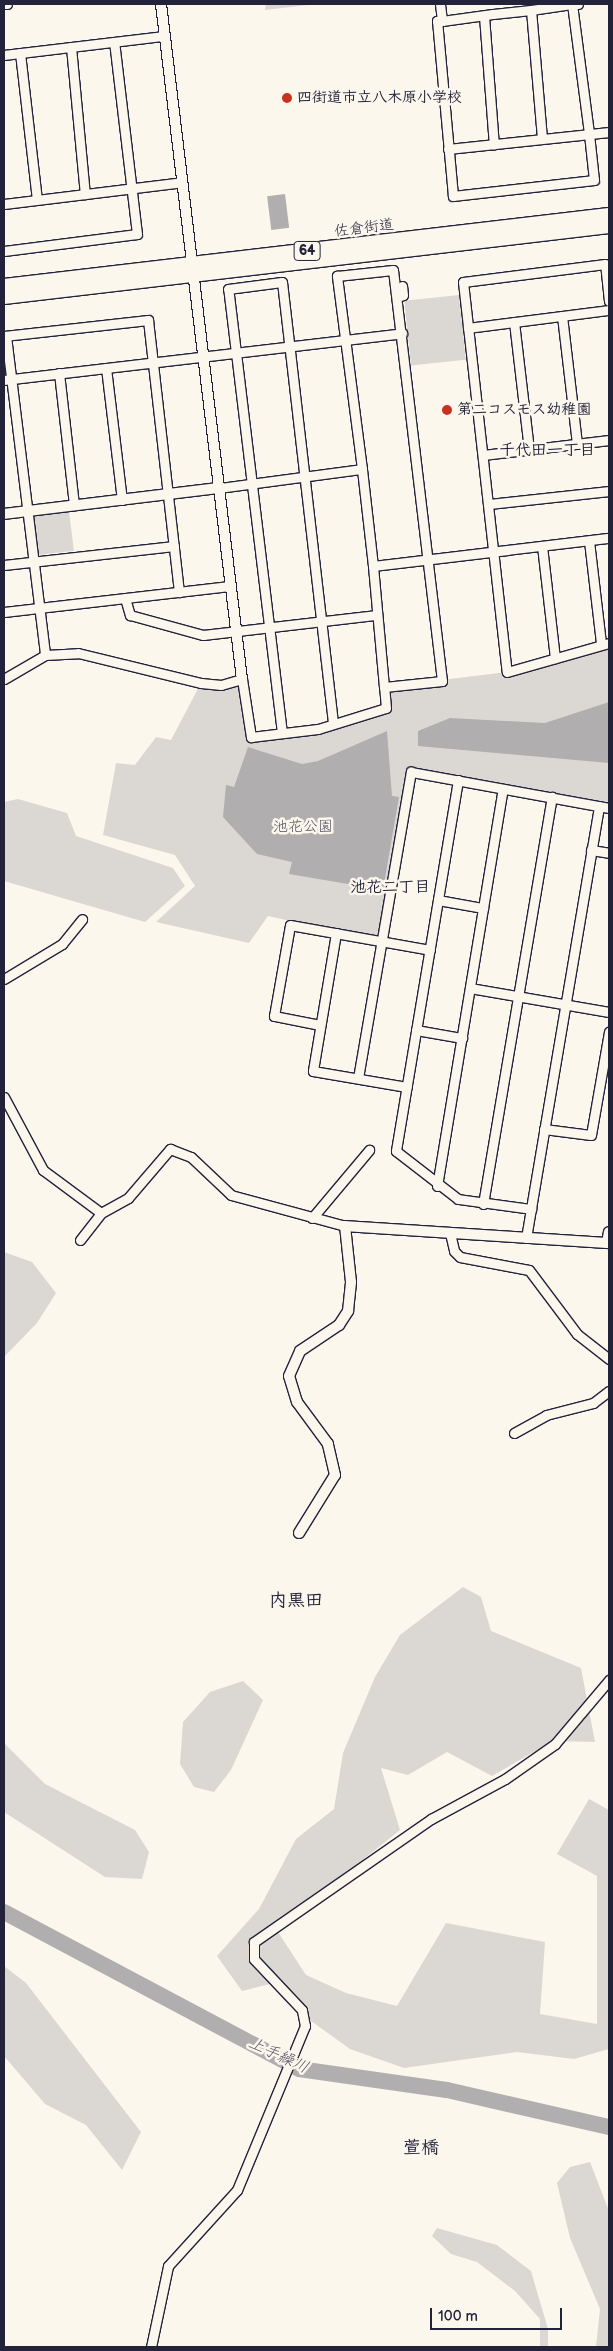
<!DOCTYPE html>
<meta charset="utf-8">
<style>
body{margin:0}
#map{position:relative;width:613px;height:2351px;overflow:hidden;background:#fbf7ec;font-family:"Balsamiq Sans","Klee One",sans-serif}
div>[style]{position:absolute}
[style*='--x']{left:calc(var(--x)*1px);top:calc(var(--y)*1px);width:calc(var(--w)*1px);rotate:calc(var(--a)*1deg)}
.green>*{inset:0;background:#dbd8d3;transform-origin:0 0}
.water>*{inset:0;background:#b1aeb0;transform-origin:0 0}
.river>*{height:16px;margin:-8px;padding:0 8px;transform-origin:8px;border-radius:8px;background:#b1aeb0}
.roads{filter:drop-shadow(1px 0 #22223b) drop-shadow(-1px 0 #22223b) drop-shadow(0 1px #22223b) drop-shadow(0 -1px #22223b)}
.minor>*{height:9px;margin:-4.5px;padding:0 4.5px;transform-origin:4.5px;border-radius:4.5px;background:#fbf7ec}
.tertiary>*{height:10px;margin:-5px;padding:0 5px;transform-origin:5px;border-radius:5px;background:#fbf7ec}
.primary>*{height:14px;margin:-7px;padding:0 7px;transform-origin:7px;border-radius:7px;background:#fbf7ec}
.dots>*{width:14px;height:14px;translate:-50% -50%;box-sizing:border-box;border:2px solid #fbf7ec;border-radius:50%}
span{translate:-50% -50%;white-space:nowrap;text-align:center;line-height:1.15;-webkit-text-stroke:5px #fbf7ec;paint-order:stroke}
.shield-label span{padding:1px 4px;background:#fbf7ec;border:1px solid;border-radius:4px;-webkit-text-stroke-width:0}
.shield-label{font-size:14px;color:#22223b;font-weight:700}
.poi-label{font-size:15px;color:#22223b;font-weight:700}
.left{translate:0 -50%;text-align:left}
.street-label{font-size:15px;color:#22223b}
.park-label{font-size:15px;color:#505061}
.neighbourhood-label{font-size:16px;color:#22223b;font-weight:700}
.water-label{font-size:16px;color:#545364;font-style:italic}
.quarter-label{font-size:18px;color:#22223b;font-weight:700}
.frame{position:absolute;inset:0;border:5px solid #22223b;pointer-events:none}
.scale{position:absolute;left:430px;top:2308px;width:132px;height:22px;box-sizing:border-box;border:2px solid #22223b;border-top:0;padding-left:6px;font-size:15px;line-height:18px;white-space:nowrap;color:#22223b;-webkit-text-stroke:4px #fbf7ec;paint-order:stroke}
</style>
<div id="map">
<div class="green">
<i style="clip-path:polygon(266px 4px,317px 4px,265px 10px)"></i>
<i style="left:459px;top:295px;width:65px;height:55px;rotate:84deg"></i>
<i style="left:69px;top:511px;width:40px;height:38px;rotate:83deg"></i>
<i style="clip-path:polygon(609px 643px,609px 808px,411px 772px,383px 942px,268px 916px,249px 943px,156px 922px,195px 886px,175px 855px,103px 835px,116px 763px,135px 765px,156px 737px,171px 740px,201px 683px,244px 681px,251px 731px,282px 733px,386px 709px,384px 687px,507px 672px)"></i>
<i style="clip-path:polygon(18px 799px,67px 813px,76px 836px,173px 868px,185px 886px,145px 922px,4px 881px,4px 802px)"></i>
<i style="clip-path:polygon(4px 1252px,32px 1262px,56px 1293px,37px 1323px,4px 1357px)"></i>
<i style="clip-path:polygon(463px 1587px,481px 1597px,491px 1631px,581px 1668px,595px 1742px,553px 1741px,492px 1776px,447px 1752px,408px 1775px,381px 1768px,400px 1830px,276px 1929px,306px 1975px,346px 1993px,397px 2006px,446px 1923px,545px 1942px,540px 2014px,597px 2024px,597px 1876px,557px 1854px,589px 1799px,609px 1810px,609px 2049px,574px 2059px,517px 2052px,404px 2068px,350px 2049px,293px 2008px,278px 1982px,242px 1991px,217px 1956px,259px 1909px,296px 1839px,334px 1809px,343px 1753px,375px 1677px,400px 1635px)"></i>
<i style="clip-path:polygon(243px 1681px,263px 1700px,231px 1770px,214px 1792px,194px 1787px,180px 1764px,183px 1722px,210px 1692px)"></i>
<i style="clip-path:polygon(4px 1743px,45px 1784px,135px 1830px,149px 1852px,142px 1879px,105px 1877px,4px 1812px)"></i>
<i style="clip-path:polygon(4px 1966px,26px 1983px,141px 2132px,122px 2170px,86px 2125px,45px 2104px,4px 2056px)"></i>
<i style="clip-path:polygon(590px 2162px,609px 2211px,609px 2347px,596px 2347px,600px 2309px,570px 2238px,557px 2183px,570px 2167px)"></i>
<i style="clip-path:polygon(437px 2228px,497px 2245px,531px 2271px,548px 2329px,548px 2347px,540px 2347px,540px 2319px,515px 2291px,477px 2262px,451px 2254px,432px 2236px)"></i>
</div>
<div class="water">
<i style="left:285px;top:194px;width:34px;height:18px;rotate:83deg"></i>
<i style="clip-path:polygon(609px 702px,609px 763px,418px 746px,418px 731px,450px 718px,545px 723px)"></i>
<i style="clip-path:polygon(387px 731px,392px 796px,399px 797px,383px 890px,289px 874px,292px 862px,257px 854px,223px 817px,226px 785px,234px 787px,248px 747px,302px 764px,318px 761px)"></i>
</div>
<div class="river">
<i style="--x:4;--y:1912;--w:334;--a:28"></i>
<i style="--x:299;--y:2069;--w:149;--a:8.1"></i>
<i style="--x:447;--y:2090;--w:166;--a:12.9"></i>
</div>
<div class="roads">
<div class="minor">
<i style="--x:4;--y:4;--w:3;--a:0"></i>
<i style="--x:440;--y:4;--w:17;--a:83"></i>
<i style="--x:572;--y:4;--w:131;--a:82.5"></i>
<i style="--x:589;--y:134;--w:46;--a:83.8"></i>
<i style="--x:594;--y:180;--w:142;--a:173.5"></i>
<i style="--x:453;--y:196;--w:176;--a:-95.2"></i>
<i style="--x:437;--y:21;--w:5;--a:0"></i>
<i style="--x:442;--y:21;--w:51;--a:-7.8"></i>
<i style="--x:493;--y:14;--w:38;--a:-6"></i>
<i style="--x:531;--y:10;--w:41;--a:-8.3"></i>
<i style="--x:572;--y:4;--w:6;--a:0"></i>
<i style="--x:531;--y:10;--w:129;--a:85.1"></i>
<i style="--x:484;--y:16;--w:129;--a:85.6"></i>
<i style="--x:71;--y:47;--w:148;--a:84.6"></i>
<i style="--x:20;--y:53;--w:147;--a:83.4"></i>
<i style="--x:4;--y:55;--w:161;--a:-6.8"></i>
<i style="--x:448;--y:149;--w:162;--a:-6"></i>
<i style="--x:4;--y:204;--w:179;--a:-7"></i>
<i style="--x:4;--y:251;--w:134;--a:-7.3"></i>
<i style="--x:137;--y:234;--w:193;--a:-96.8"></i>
<i style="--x:397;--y:297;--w:6;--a:-18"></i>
<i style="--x:403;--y:295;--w:9;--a:-96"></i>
<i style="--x:609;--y:301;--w:37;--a:-96"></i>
<i style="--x:605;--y:264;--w:143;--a:172.8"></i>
<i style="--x:463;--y:282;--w:392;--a:83.6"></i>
<i style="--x:507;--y:672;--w:106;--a:-15.9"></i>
<i style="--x:562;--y:316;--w:129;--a:83.3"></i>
<i style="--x:514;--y:322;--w:128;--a:83.3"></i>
<i style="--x:468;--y:328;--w:142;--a:-7.3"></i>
<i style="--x:4;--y:336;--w:145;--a:-6.3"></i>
<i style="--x:148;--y:320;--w:274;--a:83.5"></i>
<i style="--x:6;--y:336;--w:321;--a:83"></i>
<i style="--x:106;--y:368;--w:133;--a:83.1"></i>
<i style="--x:59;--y:373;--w:133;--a:83.5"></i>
<i style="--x:4;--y:380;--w:401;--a:-6.7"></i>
<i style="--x:483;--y:455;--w:127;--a:-6.8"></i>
<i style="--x:219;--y:488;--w:144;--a:-7.6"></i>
<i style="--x:489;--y:504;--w:121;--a:-6.2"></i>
<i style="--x:589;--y:541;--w:103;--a:83.3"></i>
<i style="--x:542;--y:546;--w:113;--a:83.4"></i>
<i style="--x:4;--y:565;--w:171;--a:-6.4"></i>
<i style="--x:373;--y:566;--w:238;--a:-6.8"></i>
<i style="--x:125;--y:598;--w:18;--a:74"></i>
<i style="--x:130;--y:615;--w:76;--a:15.3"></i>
<i style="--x:203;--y:635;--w:175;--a:-6.6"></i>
<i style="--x:4;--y:612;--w:227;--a:-6.6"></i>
<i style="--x:4;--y:679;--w:48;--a:-30.3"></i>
<i style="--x:45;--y:655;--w:33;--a:-3"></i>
<i style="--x:78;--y:653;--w:127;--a:13.7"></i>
<i style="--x:201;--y:683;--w:20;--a:6"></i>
<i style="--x:221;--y:685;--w:22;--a:-16"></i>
<i style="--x:242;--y:679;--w:59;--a:81.2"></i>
<i style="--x:251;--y:737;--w:67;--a:-6.8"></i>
<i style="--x:318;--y:729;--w:71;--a:-17.2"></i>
<i style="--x:386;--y:708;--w:21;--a:-95"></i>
<i style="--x:384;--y:687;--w:121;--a:-95.2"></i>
<i style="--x:373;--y:566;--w:98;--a:-96.5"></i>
<i style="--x:362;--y:469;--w:195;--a:-97.4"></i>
<i style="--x:337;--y:276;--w:56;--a:-6.1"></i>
<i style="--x:393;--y:270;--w:414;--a:83.2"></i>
<i style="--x:442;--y:681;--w:58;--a:174.1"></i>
<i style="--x:282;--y:733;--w:447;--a:-96.9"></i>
<i style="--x:228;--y:289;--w:54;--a:-7.4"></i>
<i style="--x:282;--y:282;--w:443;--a:83.4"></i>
<i style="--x:458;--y:780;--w:376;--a:99.5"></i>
<i style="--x:396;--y:1151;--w:78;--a:37.7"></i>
<i style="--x:458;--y:1199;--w:74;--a:7.8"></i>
<i style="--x:591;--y:850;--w:18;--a:9"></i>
<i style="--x:438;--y:900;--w:46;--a:10.1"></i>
<i style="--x:336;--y:933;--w:140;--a:99.5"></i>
<i style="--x:313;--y:1071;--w:95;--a:9.7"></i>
<i style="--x:4;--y:979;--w:68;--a:-31.1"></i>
<i style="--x:62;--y:944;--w:32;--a:-51"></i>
<i style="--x:470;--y:988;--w:141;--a:9.8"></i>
<i style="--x:320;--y:1025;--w:47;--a:-168.9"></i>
<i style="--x:274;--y:1016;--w:92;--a:-80"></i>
<i style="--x:290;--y:925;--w:142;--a:10.1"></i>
<i style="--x:416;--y:1030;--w:47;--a:9.9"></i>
<i style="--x:358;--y:1078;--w:311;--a:-80.2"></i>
<i style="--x:411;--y:772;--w:201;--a:10.3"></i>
<i style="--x:4;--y:1097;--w:83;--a:61.9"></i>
<i style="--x:43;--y:1170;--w:72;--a:36.6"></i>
<i style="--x:544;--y:1129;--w:47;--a:7.3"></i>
<i style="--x:591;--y:1135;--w:105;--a:-80.1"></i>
<i style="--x:437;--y:1186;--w:402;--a:-80.6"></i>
<i style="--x:483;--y:1204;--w:413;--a:-80.4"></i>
<i style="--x:312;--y:1218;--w:89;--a:-50"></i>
<i style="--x:450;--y:1233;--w:18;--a:77"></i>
<i style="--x:454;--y:1251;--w:8;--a:45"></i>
<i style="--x:460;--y:1257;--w:70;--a:10.7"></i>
<i style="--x:529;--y:1270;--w:80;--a:53.1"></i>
<i style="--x:577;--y:1334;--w:41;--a:38"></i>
<i style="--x:526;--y:1238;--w:438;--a:-80.4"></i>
<i style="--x:80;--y:1240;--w:34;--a:-52"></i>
<i style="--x:101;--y:1213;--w:31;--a:-29"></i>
<i style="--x:128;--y:1198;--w:65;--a:-49.4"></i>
<i style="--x:170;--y:1149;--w:22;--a:21"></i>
<i style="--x:191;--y:1157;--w:55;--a:43.5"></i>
<i style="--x:231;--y:1195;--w:118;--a:15.2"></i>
<i style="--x:514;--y:1433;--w:37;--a:-29"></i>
<i style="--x:546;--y:1415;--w:49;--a:-14.3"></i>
<i style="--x:593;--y:1403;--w:20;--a:-37"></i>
<i style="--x:151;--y:2347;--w:83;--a:-78.1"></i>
<i style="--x:168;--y:2266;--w:103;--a:-47.8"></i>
<i style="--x:237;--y:2190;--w:178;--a:-67.5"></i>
<i style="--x:305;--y:2026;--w:16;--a:-101"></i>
<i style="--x:302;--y:2010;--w:70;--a:-133.3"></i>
<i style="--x:254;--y:1959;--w:17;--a:-90"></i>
<i style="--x:254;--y:1942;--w:216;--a:-34.8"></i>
<i style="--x:431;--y:1819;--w:84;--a:-28.4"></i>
<i style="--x:505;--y:1779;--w:61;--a:-35"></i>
<i style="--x:555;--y:1744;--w:84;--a:-49.8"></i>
</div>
<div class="tertiary">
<i style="--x:161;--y:4;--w:680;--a:83.16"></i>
<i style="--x:4;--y:514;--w:217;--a:-6.9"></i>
<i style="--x:607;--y:1243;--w:11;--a:-80"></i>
<i style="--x:299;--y:1533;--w:68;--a:-58.2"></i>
<i style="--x:335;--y:1475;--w:32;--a:-103"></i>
<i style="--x:328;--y:1444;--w:52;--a:-126.4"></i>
<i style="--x:297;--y:1402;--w:27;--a:-107"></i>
<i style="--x:289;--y:1376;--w:27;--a:-66"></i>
<i style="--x:300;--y:1351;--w:47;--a:-33.7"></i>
<i style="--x:339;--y:1325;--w:17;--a:-57"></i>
<i style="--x:348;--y:1311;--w:29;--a:-84"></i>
<i style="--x:351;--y:1282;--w:56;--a:-96.1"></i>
<i style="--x:345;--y:1226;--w:265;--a:3.7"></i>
</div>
<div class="primary">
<i style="--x:4;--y:286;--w:609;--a:-6.69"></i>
<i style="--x:4;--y:297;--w:609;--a:-6.69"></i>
</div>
</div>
<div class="dots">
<i style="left:287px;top:98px;background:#c8321e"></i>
<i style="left:447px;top:410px;background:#c8321e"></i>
</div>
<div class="shield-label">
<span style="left:307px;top:251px">64</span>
</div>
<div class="poi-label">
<span class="left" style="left:297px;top:98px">四街道市立八木原小学校</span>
<span class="left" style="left:457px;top:410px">第二コスモス幼稚園</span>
</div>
<div class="street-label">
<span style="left:364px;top:228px;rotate:-7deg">佐倉街道</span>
</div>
<div class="park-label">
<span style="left:303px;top:827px">池花公園</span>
</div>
<div class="neighbourhood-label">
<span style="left:547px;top:451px">千代田一丁目</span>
<span style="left:390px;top:888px">池花二丁目</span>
</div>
<div class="water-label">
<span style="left:278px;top:2056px;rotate:25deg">上手繰川</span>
</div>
<div class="quarter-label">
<span style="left:296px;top:1601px">内黒田</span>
<span style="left:421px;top:2148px">萱橋</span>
</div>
<div class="frame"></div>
<div class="scale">100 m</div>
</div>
